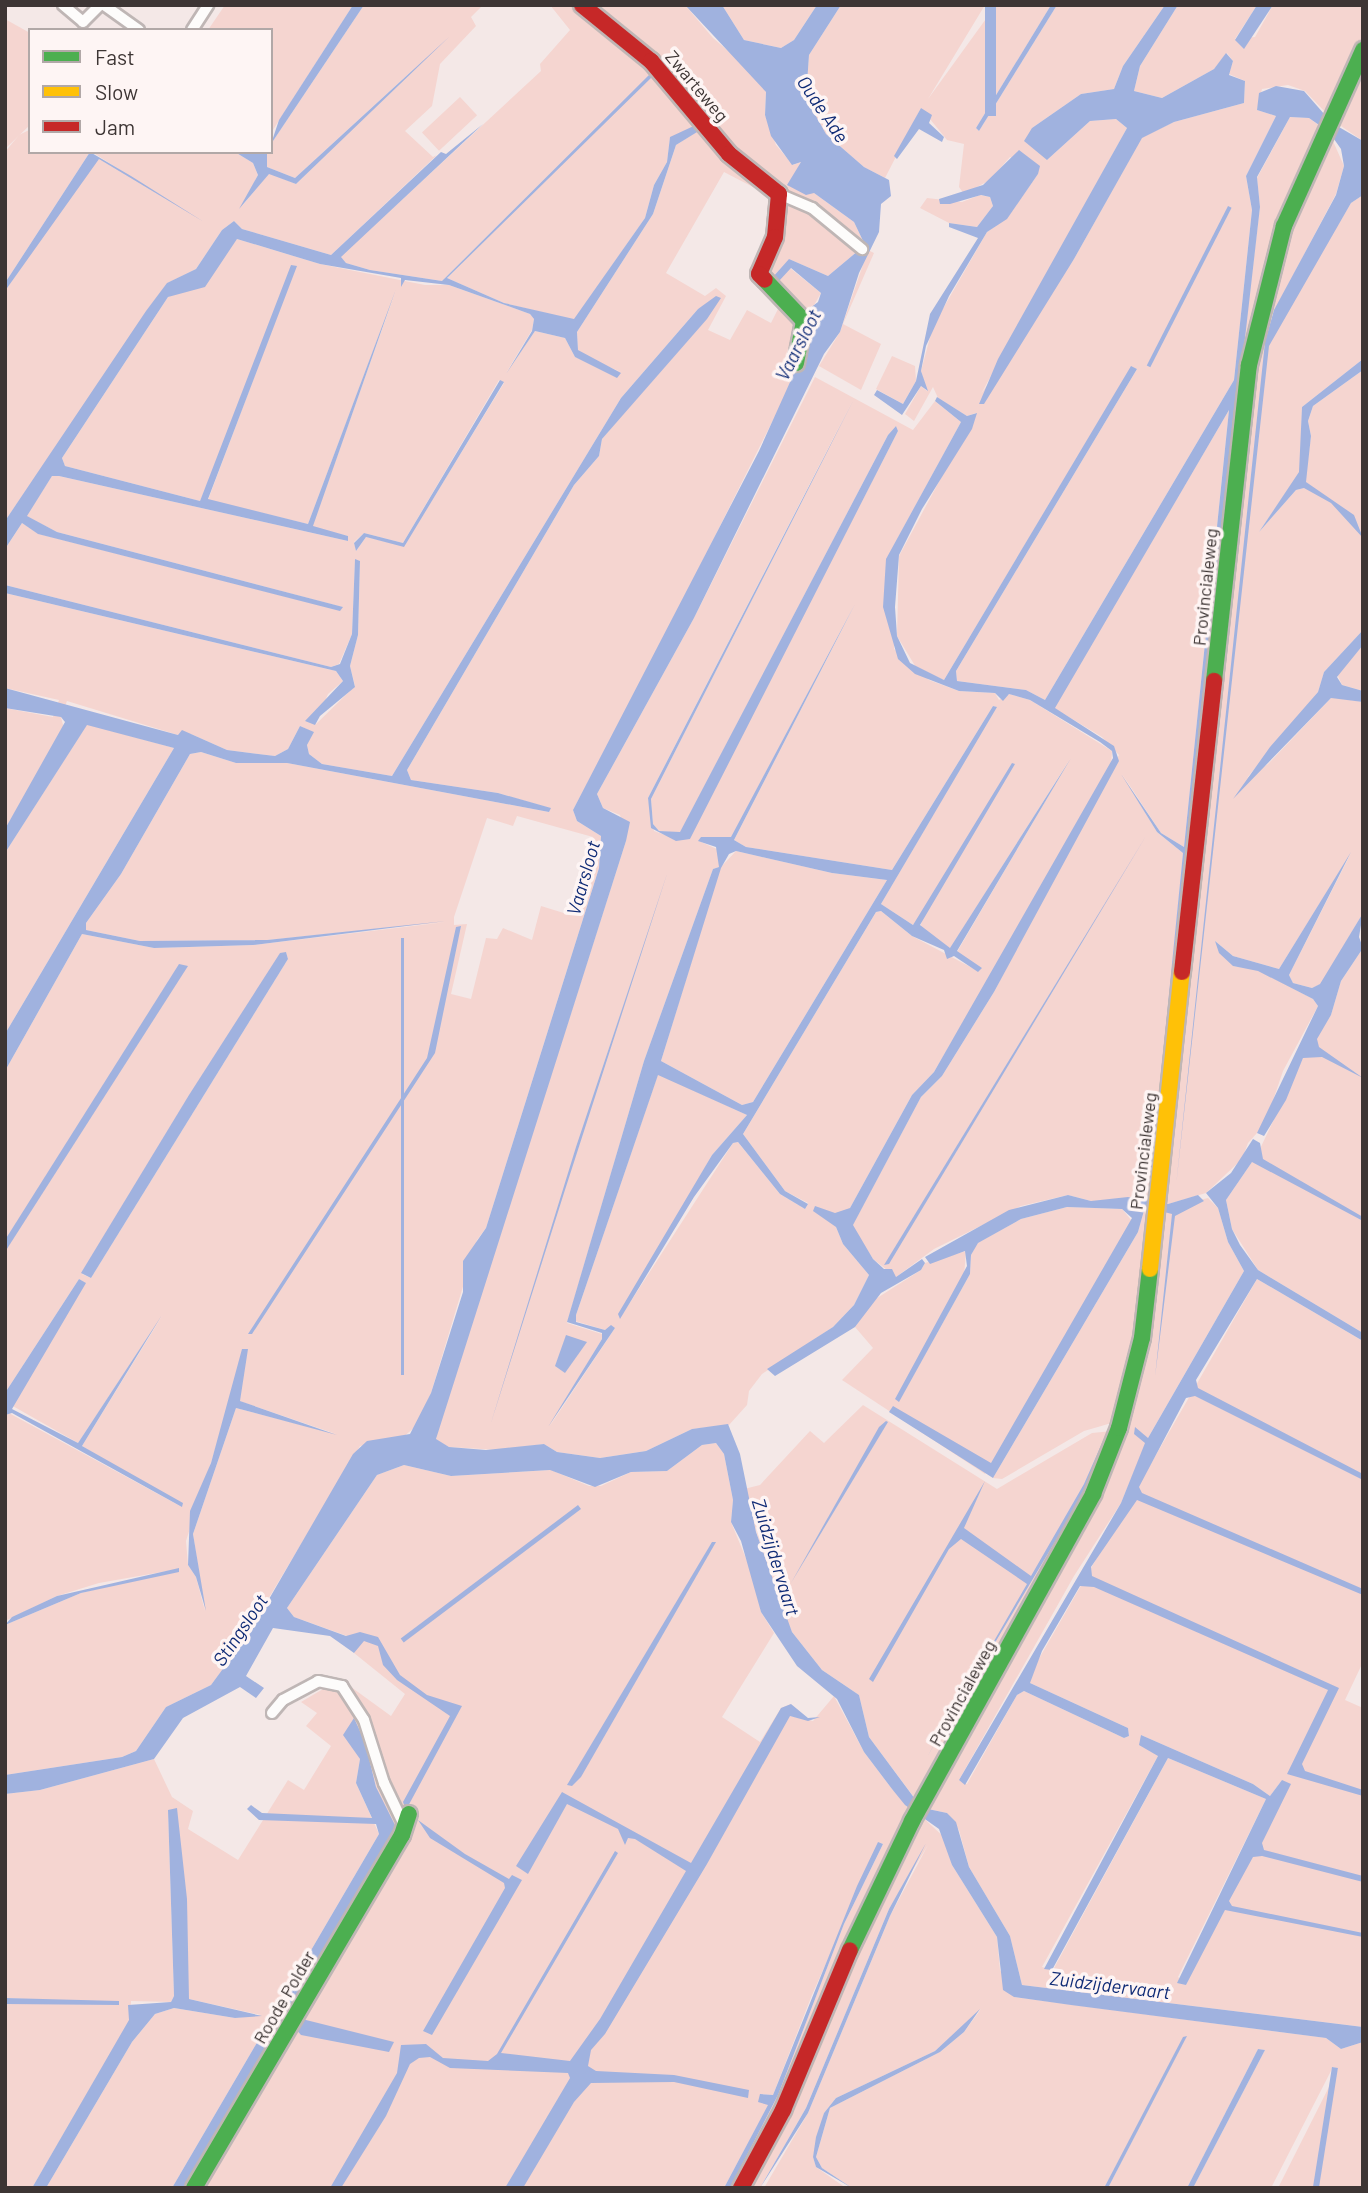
<!DOCTYPE html>
<style>
body{margin:0}
#map{position:relative;width:1368px;height:2193px;overflow:hidden;background:#f4e8e7;font-family:Barlow,sans-serif}
div>[style]{position:absolute}
[style*='--x']{left:calc(var(--x)*1px);top:calc(var(--y)*1px);width:calc(var(--w)*1px);rotate:calc(var(--a)*1deg)}
.green>*{inset:0;background:#f5d5d0;transform-origin:0 0}
.water>*{inset:0;background:#a0b2df;transform-origin:0 0}
.roads{filter:drop-shadow(2px 0 #bfb6b5) drop-shadow(-2px 0 #bfb6b5) drop-shadow(0 2px #bfb6b5) drop-shadow(0 -2px #bfb6b5)}
.street>*{height:10px;margin:-5px;padding:0 5px;transform-origin:5px;border-radius:5px;background:#fdfcfb}
.fast>*{height:16px;margin:-8px;padding:0 8px;transform-origin:8px;border-radius:8px;background:#4caf50}
.slow>*{height:16px;margin:-8px;padding:0 8px;transform-origin:8px;border-radius:8px;background:#ffc107}
.jam>*{height:16px;margin:-8px;padding:0 8px;transform-origin:8px;border-radius:8px;background:#c62828}
span{translate:-50% -50%;white-space:nowrap;text-align:center;line-height:1.15;-webkit-text-stroke:7px #fef5f4;paint-order:stroke}
.street-label{font-size:18px;color:#3d3534}
.water-label{font-size:19px;color:#0f2b76;font-style:italic}
.frame{position:absolute;inset:0;border:7px solid #3d3534;pointer-events:none}
.legend{position:absolute;left:28px;top:28px;width:245px;height:126px;box-sizing:border-box;background:#fef5f4;border:2px solid #b1a8a7;margin:0;padding:9px 12px;list-style:none;font-size:21px;color:#3d3534}
.legend li{display:flex;align-items:center;gap:14px;height:35px}
.legend b{width:35px;border:2px solid #b1a8a7}
</style>
<div id="map">
<div class="green">
<i style="clip-path:polygon(225px 5px,353px 5px,271px 133px,271px 30px,208px 30px)"></i>
<i style="clip-path:polygon(364px 5px,483px 5px,471px 17px,476px 26px,440px 64px,432px 106px,405px 131px,433px 157px,437px 155px,331px 255px,242px 229px,234px 221px,222px 230px,196px 269px,168px 283px,5px 521px,5px 291px,94px 161px,100px 159px,136px 180px,92px 152px,235px 152px,253px 163px,258px 175px,242px 206px,269px 173px,296px 184px,416px 67px,295px 178px,267px 167px,264px 159px,271px 144px)"></i>
<i style="clip-path:polygon(evenodd,550px 5px,685px 5px,713px 38px,754px 73px,766px 92px,765px 115px,776px 145px,793px 165px,801px 162px,798px 168px,814px 193px,854px 222px,865px 245px,828px 276px,789px 259px,790px 268px,821px 293px,813px 307px,803px 360px,653px 660px,573px 810px,577px 821px,601px 836px,599px 868px,486px 1228px,477px 1240px,431px 1393px,415px 1427px,402px 1438px,360px 1446px,238px 1649px,211px 1685px,166px 1707px,136px 1751px,122px 1757px,5px 1775px,5px 1625px,81px 1593px,179px 1569px,99px 1583px,57px 1596px,5px 1621px,7px 1412px,182px 1507px,82px 1446px,162px 1316px,78px 1443px,11px 1405px,85px 1283px,79px 1279px,5px 1393px,5px 1071px,82px 934px,154px 948px,189px 947px,253px 945px,446px 922px,267px 940px,140px 941px,86px 930px,86px 923px,121px 874px,190px 754px,201px 752px,236px 763px,287px 763px,549px 812px,550px 808px,498px 793px,411px 780px,407px 770px,574px 485px,599px 456px,602px 439px,720px 298px,698px 309px,621px 398px,392px 776px,322px 764px,309px 754px,307px 745px,313px 732px,300px 726px,288px 749px,275px 756px,227px 750px,191px 734px,178px 735px,67px 701px,61px 717px,64px 729px,5px 829px,5px 708px,53px 717px,59px 700px,5px 688px,5px 593px,336px 671px,343px 681px,328px 694px,315px 725px,355px 686px,350px 666px,358px 635px,360px 561px,355px 560px,352px 634px,339px 664px,331px 667px,5px 585px,5px 549px,22px 523px,39px 534px,339px 610px,342px 607px,57px 532px,26px 516px,52px 476px,59px 476px,348px 541px,348px 536px,312px 527px,396px 290px,308px 524px,208px 500px,296px 266px,200px 501px,65px 466px,62px 458px,168px 297px,183px 290px,237px 239px,320px 264px,425px 285px,449px 285px,530px 314px,534px 319px,532px 330px,506px 373px,535px 331px,565px 338px,575px 357px,621px 372px,585px 357px,578px 350px,577px 332px,653px 214px,676px 145px,701px 129px,670px 138px,667px 162px,654px 185px,645px 218px,574px 320px,504px 303px,447px 278px,649px 75px,442px 281px,370px 270px,346px 263px,340px 257px,541px 71px,540px 64px,570px 30px,550px 5px,724px 172px,774px 198px,774px 217px,749px 276px,782px 301px,771px 323px,747px 310px,730px 340px,708px 330px,726px 296px,716px 288px,705px 296px,666px 273px,724px 172px,550px 5px,499px 380px,504px 383px,404px 546px,366px 537px,356px 551px,354px 542px,364px 533px,403px 543px,499px 380px,550px 5px,517px 816px,593px 837px,567px 914px,541px 906px,532px 940px,503px 928px,497px 939px,486px 938px,471px 999px,451px 994px,467px 924px,454px 925px,454px 917px,487px 818px,513px 826px,517px 816px,550px 5px,286px 952px,288px 959px,91px 1278px,82px 1274px,286px 952px,550px 5px,247px 1349px,239px 1401px,336px 1434px,236px 1408px,193px 1534px,205px 1611px,196px 1577px,188px 1565px,186px 1541px,247px 1349px)"></i>
<i style="clip-path:polygon(722px 5px,817px 5px,794px 40px,781px 48px,744px 40px)"></i>
<i style="clip-path:polygon(841px 5px,985px 5px,928px 99px,996px 5px,1051px 5px,976px 128px,979px 131px,1057px 5px,1165px 5px,1123px 66px,1114px 89px,1081px 94px,1032px 128px,1047px 160px,1090px 121px,1116px 119px,1127px 128px,981px 394px,1074px 259px,1142px 137px,1174px 122px,1244px 103px,1245px 81px,1229px 74px,1233px 61px,1227px 53px,1214px 69px,1162px 98px,1134px 91px,1140px 66px,1178px 5px,1257px 5px,1235px 39px,1255px 37px,1273px 5px,1363px 5px,1363px 37px,1326px 113px,1305px 91px,1288px 85px,1262px 89px,1257px 110px,1276px 116px,1246px 176px,1252px 210px,1234px 380px,1045px 700px,1026px 690px,957px 681px,956px 671px,1137px 369px,1131px 367px,944px 680px,917px 669px,897px 636px,899px 556px,976px 413px,967px 416px,938px 398px,933px 387px,914px 421px,905px 414px,921px 386px,927px 391px,921px 371px,933px 326px,987px 232px,1007px 218px,1038px 174px,1010px 157px,990px 180px,964px 194px,959px 187px,964px 144px,947px 140px,921px 108px,885px 178px,864px 167px,826px 134px,806px 98px,809px 55px)"></i>
<i style="clip-path:polygon(5px 19px,30px 33px,30px 125px,5px 149px)"></i>
<i style="clip-path:polygon(1363px 61px,1363px 141px,1338px 124px)"></i>
<i style="left:460px;top:97px;width:25px;height:52px;rotate:47deg"></i>
<i style="clip-path:polygon(1290px 117px,1309px 118px,1320px 126px,1274px 226px,1241px 362px,1260px 207px,1257px 178px)"></i>
<i style="clip-path:polygon(29px 130px,30px 152px,90px 152px,5px 283px,5px 152px,19px 135px)"></i>
<i style="clip-path:polygon(1329px 132px,1344px 166px,1336px 194px,1270px 319px,1272px 336px,1351px 203px,1363px 195px,1363px 359px,1302px 407px,1300px 472px,1259px 532px,1296px 490px,1304px 488px,1311px 436px,1308px 421px,1313px 406px,1363px 370px,1363px 630px,1324px 672px,1318px 692px,1247px 778px,1268px 764px,1332px 697px,1363px 702px,1363px 913px,1321px 984px,1312px 988px,1293px 983px,1289px 975px,1351px 853px,1279px 969px,1233px 956px,1215px 941px,1233px 966px,1258px 970px,1313px 999px,1318px 1006px,1283px 1071px,1265px 1124px,1248px 1143px,1242px 1159px,1206px 1193px,1168px 1204px,1161px 1203px,1250px 378px,1275px 265px)"></i>
<i style="clip-path:polygon(980px 195px,990px 197px,993px 206px,977px 227px,949px 223px,920px 208px,927px 198px,962px 202px)"></i>
<i style="clip-path:polygon(868px 250px,874px 253px,843px 324px,881px 344px,861px 390px,819px 366px,840px 332px)"></i>
<i style="clip-path:polygon(892px 356px,915px 366px,916px 381px,903px 404px,876px 389px)"></i>
<i style="clip-path:polygon(evenodd,815px 377px,913px 430px,935px 401px,961px 422px,894px 545px,894px 649px,929px 680px,959px 691px,995px 693px,999px 700px,1009px 694px,1030px 700px,1112px 751px,1111px 768px,934px 1072px,912px 1095px,850px 1208px,839px 1219px,836px 1227px,843px 1244px,869px 1275px,854px 1305px,833px 1327px,762px 1374px,749px 1391px,747px 1405px,729px 1425px,692px 1429px,646px 1451px,600px 1458px,557px 1452px,544px 1444px,498px 1450px,449px 1447px,436px 1440px,437px 1431px,626px 841px,620px 815px,603px 808px,597px 794px,694px 618px,815px 377px,853px 400px,651px 799px,653px 824px,659px 831px,680px 833px,888px 435px,896px 426px,898px 431px,690px 835px,671px 837px,654px 831px,648px 798px,853px 400px,815px 377px,855px 604px,734px 840px,746px 847px,892px 870px,993px 706px,996px 707px,881px 904px,913px 925px,923px 913px,920px 930px,950px 949px,1070px 759px,957px 952px,981px 968px,978px 971px,912px 936px,881px 911px,876px 912px,743px 1134px,785px 1191px,808px 1203px,805px 1209px,780px 1194px,738px 1142px,733px 1143px,620px 1318px,712px 1155px,747px 1115px,658px 1074px,576px 1315px,575px 1321px,605px 1330px,615px 1328px,549px 1427px,602px 1339px,602px 1334px,567px 1323px,644px 1061px,713px 869px,719px 867px,719px 850px,699px 841px,701px 837px,731px 838px,855px 604px)"></i>
<i style="clip-path:polygon(1229px 410px,1184px 847px,1161px 833px,1122px 774px,1157px 832px,1183px 853px,1163px 1062px,1235px 410px,1151px 1201px,1091px 1201px,1068px 1195px,1021px 1206px,934px 1249px,896px 1277px,873px 1259px,852px 1226px,921px 1097px,942px 1076px,994px 992px,1119px 755px,1102px 737px,1054px 708px)"></i>
<i style="clip-path:polygon(1363px 645px,1363px 691px,1342px 685px,1337px 674px)"></i>
<i style="clip-path:polygon(87px 724px,174px 748px,5px 1034px,5px 853px)"></i>
<i style="clip-path:polygon(736px 851px,832px 873px,887px 880px,753px 1102px,742px 1105px,661px 1061px,720px 868px)"></i>
<i style="clip-path:polygon(1363px 948px,1363px 1333px,1258px 1270px,1232px 1229px,1226px 1200px,1258px 1153px,1303px 1058px,1331px 1015px,1341px 981px)"></i>
<i style="clip-path:polygon(evenodd,1208px 1198px,1218px 1208px,1228px 1242px,1244px 1271px,1148px 1438px,1121px 1503px,1074px 1576px,959px 1780px,967px 1784px,1017px 1695px,1024px 1691px,1124px 1738px,1129px 1736px,1128px 1728px,1030px 1683px,1029px 1676px,1257px 1279px,1363px 1341px,1363px 1662px,1345px 1700px,1363px 1708px,1363px 2027px,1022px 1985px,1010px 1936px,969px 1867px,959px 1830px,947px 1813px,928px 1809px,1059px 1569px,1129px 1419px,1143px 1356px,1163px 1209px,1208px 1198px,1141px 1735px,1253px 1784px,1270px 1796px,1282px 1780px,1186px 1985px,1178px 1977px,1266px 1799px,1168px 1758px,1053px 1970px,1042px 1967px,1158px 1756px,1141px 1735px)"></i>
<i style="clip-path:polygon(1067px 1207px,1122px 1209px,1132px 1221px,985px 1474px,842px 1380px,873px 1348px,855px 1327px,874px 1300px,921px 1270px,925px 1263px,966px 1251px,964px 1277px,896px 1399px,899px 1401px,970px 1274px,971px 1255px,977px 1243px,1021px 1219px)"></i>
<i style="clip-path:polygon(1145px 1207px,1146px 1242px,1133px 1353px,1115px 1422px,1084px 1431px,1002px 1479px,993px 1478px,1138px 1232px)"></i>
<i style="clip-path:polygon(863px 1405px,997px 1489px,1092px 1433px,1112px 1431px,1074px 1517px,919px 1804px,869px 1737px,859px 1695px,822px 1670px,792px 1632px,773px 1587px,744px 1489px,760px 1485px,810px 1431px,824px 1443px)"></i>
<i style="clip-path:polygon(716px 1443px,724px 1454px,733px 1500px,731px 1522px,754px 1578px,761px 1612px,774px 1633px,722px 1717px,760px 1742px,781px 1708px,791px 1704px,790px 1716px,813px 1721px,834px 1696px,864px 1752px,892px 1789px,946px 1839px,952px 1865px,997px 1937px,1000px 1970px,1014px 1997px,1326px 2038px,1341px 2049px,1363px 2042px,1363px 2188px,1278px 2188px,1338px 2069px,1333px 2067px,1271px 2188px,1193px 2188px,1265px 2050px,1258px 2049px,1187px 2188px,1108px 2188px,1186px 2036px,1104px 2188px,852px 2188px,822px 2168px,816px 2157px,830px 2108px,940px 2052px,964px 2032px,981px 2009px,935px 2051px,836px 2098px,824px 2113px,813px 2157px,816px 2167px,846px 2188px,764px 2188px,808px 2113px,890px 1916px,928px 1845px,889px 1909px,806px 2108px,760px 2188px,730px 2188px,778px 2095px,844px 1924px,883px 1844px,879px 1843px,812px 1995px,773px 2095px,760px 2094px,769px 2104px,724px 2188px,189px 2188px,395px 1835px,376px 1787px,361px 1729px,352px 1743px,360px 1759px,356px 1783px,379px 1834px,172px 2188px,46px 2188px,132px 2042px,155px 2014px,174px 2008px,235px 2018px,261px 2015px,189px 1999px,168px 1811px,174px 1996px,171px 2002px,131px 2001px,130px 2020px,32px 2188px,5px 2188px,5px 2004px,119px 2004px,5px 1998px,5px 1794px,40px 1790px,154px 1759px,172px 1797px,193px 1811px,188px 1829px,238px 1860px,288px 1780px,304px 1790px,331px 1746px,306px 1726px,317px 1713px,301px 1702px,340px 1679px,391px 1716px,405px 1694px,354px 1653px,357px 1646px,347px 1636px,294px 1617px,287px 1608px,377px 1475px,404px 1465px,451px 1476px,551px 1470px,589px 1486px,601px 1486px,631px 1472px,667px 1471px,702px 1445px)"></i>
</div>
<div class="water">
<i style="clip-path:polygon(353px 5px,364px 5px,271px 144px,279px 120px)"></i>
<i style="clip-path:polygon(685px 5px,722px 5px,744px 40px,781px 48px,794px 40px,817px 5px,841px 5px,809px 55px,806px 98px,826px 134px,864px 167px,889px 180px,891px 196px,881px 204px,879px 232px,859px 273px,840px 332px,824px 354px,694px 618px,597px 794px,603px 808px,630px 822px,626px 841px,436px 1439px,449px 1447px,486px 1450px,544px 1444px,557px 1452px,600px 1458px,646px 1451px,692px 1429px,728px 1424px,740px 1454px,756px 1532px,792px 1632px,822px 1670px,859px 1695px,869px 1737px,915px 1799px,928px 1809px,947px 1813px,956px 1822px,969px 1867px,1010px 1936px,1022px 1985px,1363px 2027px,1363px 2042px,1341px 2049px,1326px 2038px,1071px 2005px,1014px 1997px,1003px 1990px,997px 1937px,952px 1865px,939px 1829px,905px 1805px,892px 1789px,864px 1752px,837px 1699px,797px 1666px,761px 1612px,741px 1541px,731px 1522px,733px 1500px,724px 1454px,716px 1443px,702px 1445px,667px 1471px,631px 1472px,595px 1487px,550px 1470px,451px 1476px,404px 1465px,377px 1475px,287px 1608px,294px 1617px,346px 1636px,360px 1632px,378px 1637px,400px 1675px,427px 1695px,462px 1706px,406px 1810px,403px 1802px,450px 1716px,397px 1680px,383px 1665px,378px 1646px,364px 1641px,354px 1653px,330px 1636px,273px 1628px,246px 1676px,264px 1688px,256px 1698px,240px 1687px,183px 1718px,154px 1759px,40px 1790px,5px 1794px,5px 1775px,122px 1757px,136px 1751px,166px 1707px,211px 1685px,250px 1632px,353px 1454px,367px 1441px,410px 1434px,431px 1393px,463px 1292px,463px 1261px,486px 1228px,599px 868px,601px 836px,577px 821px,573px 810px,759px 451px,809px 340px,811px 321px,805px 312px,818px 302px,821px 293px,791px 268px,779px 281px,773px 277px,789px 259px,828px 276px,865px 245px,854px 222px,814px 193px,806px 195px,787px 185px,801px 162px,792px 165px,771px 136px,765px 115px,766px 92px)"></i>
<i style="left:985px;top:5px;width:11px;height:111px"></i>
<i style="clip-path:polygon(1051px 5px,1057px 5px,979px 131px,976px 128px)"></i>
<i style="clip-path:polygon(1165px 5px,1178px 5px,1140px 66px,1134px 91px,1162px 98px,1214px 69px,1226px 53px,1233px 61px,1229px 75px,1245px 81px,1244px 103px,1174px 122px,1142px 138px,1074px 259px,984px 404px,979px 404px,998px 359px,1127px 128px,1116px 119px,1090px 121px,1047px 160px,1024px 141px,1032px 128px,1081px 94px,1114px 89px,1123px 66px)"></i>
<i style="clip-path:polygon(1257px 5px,1273px 5px,1244px 49px,1235px 40px)"></i>
<i style="clip-path:polygon(450px 36px,296px 184px,269px 174px,239px 209px,258px 175px,253px 163px,235px 152px,267px 152px,267px 167px,295px 178px)"></i>
<i style="clip-path:polygon(649px 75px,652px 77px,447px 278px,504px 303px,574px 319px,645px 218px,654px 185px,667px 162px,670px 137px,698px 124px,702px 129px,676px 145px,653px 214px,577px 332px,578px 350px,621px 373px,617px 378px,575px 357px,565px 338px,535px 331px,506px 374px,532px 331px,534px 319px,530px 314px,449px 285px,405px 280px,401px 287px,401px 278px,320px 264px,237px 239px,205px 287px,168px 297px,62px 458px,65px 466px,200px 501px,291px 265px,297px 266px,208px 499px,308px 524px,396px 289px,313px 526px,348px 536px,348px 541px,59px 476px,52px 476px,27px 516px,57px 532px,343px 607px,340px 611px,38px 534px,22px 523px,5px 549px,5px 521px,146px 311px,167px 283px,196px 269px,222px 230px,234px 221px,242px 229px,331px 255px,441px 152px,446px 154px,483px 124px,341px 257px,346px 263px,370px 270px,442px 281px)"></i>
<i style="clip-path:polygon(1276px 86px,1304px 91px,1332px 123px,1363px 141px,1363px 195px,1351px 203px,1269px 346px,1176px 1186px,1265px 342px,1274px 310px,1336px 195px,1344px 166px,1341px 149px,1329px 132px,1309px 118px,1290px 117px,1257px 177px,1260px 207px,1162px 1064px,1183px 853px,1157px 832px,1121px 774px,1161px 833px,1184px 847px,1229px 410px,1055px 708px,1114px 746px,1119px 761px,994px 992px,942px 1076px,921px 1097px,853px 1225px,873px 1259px,884px 1269px,892px 1269px,896px 1277px,922px 1259px,925px 1263px,921px 1270px,881px 1293px,855px 1327px,775px 1376px,767px 1369px,833px 1327px,854px 1305px,869px 1275px,843px 1244px,836px 1227px,813px 1211px,815px 1206px,835px 1213px,850px 1208px,912px 1095px,934px 1072px,1113px 758px,1112px 751px,1100px 742px,1030px 700px,1009px 694px,1003px 701px,995px 693px,959px 691px,915px 674px,898px 659px,883px 607px,886px 559px,961px 422px,935px 401px,937px 397px,967px 416px,977px 413px,972px 429px,922px 509px,899px 555px,895px 607px,897px 636px,910px 663px,944px 680px,1131px 366px,1137px 369px,956px 671px,957px 681px,1026px 690px,1045px 700px,1234px 380px,1252px 210px,1246px 176px,1276px 116px,1257px 110px,1259px 93px)"></i>
<i style="clip-path:polygon(921px 108px,932px 115px,929px 123px,944px 137px,942px 142px,919px 129px,897px 159px,894px 156px)"></i>
<i style="clip-path:polygon(1019px 150px,1040px 166px,1038px 174px,1007px 219px,987px 232px,949px 296px,926px 346px,921px 371px,928px 391px,921px 386px,902px 415px,874px 395px,877px 390px,903px 404px,916px 381px,930px 314px,978px 238px,949px 227px,949px 223px,977px 227px,993px 206px,990px 197px,981px 195px,950px 204px,940px 204px,939px 199px,983px 185px)"></i>
<i style="clip-path:polygon(90px 152px,131px 176px,204px 222px,99px 159px,5px 291px,5px 283px)"></i>
<i style="left:1228px;top:206px;width:4px;height:179px;rotate:27deg"></i>
<i style="clip-path:polygon(716px 296px,721px 298px,707px 319px,602px 439px,599px 456px,574px 485px,407px 770px,411px 780px,498px 793px,551px 808px,549px 812px,287px 763px,236px 763px,201px 752px,190px 754px,121px 874px,86px 923px,86px 930px,140px 941px,267px 940px,446px 921px,253px 945px,189px 947px,154px 948px,82px 934px,5px 1071px,5px 1034px,174px 748px,87px 725px,5px 853px,5px 829px,65px 722px,61px 717px,5px 708px,5px 688px,178px 735px,182px 730px,227px 750px,275px 756px,288px 749px,300px 726px,314px 732px,307px 745px,309px 754px,322px 764px,392px 776px,621px 398px,698px 309px)"></i>
<i style="clip-path:polygon(1363px 359px,1363px 370px,1313px 406px,1308px 421px,1311px 436px,1306px 482px,1354px 515px,1363px 538px,1331px 503px,1304px 488px,1296px 490px,1259px 532px,1299px 472px,1302px 407px)"></i>
<i style="clip-path:polygon(500px 380px,504px 382px,404px 547px,366px 537px,356px 551px,354px 543px,364px 533px,403px 543px)"></i>
<i style="clip-path:polygon(854px 399px,651px 799px,653px 824px,659px 831px,680px 832px,888px 435px,896px 426px,898px 431px,690px 839px,676px 841px,651px 828px,648px 798px)"></i>
<i style="clip-path:polygon(355px 559px,360px 561px,358px 635px,350px 666px,355px 687px,320px 716px,315px 725px,305px 721px,343px 681px,336px 671px,5px 593px,5px 585px,331px 667px,340px 664px,352px 634px)"></i>
<i style="clip-path:polygon(evenodd,855px 604px,734px 840px,746px 847px,892px 870px,993px 706px,997px 707px,881px 904px,913px 925px,1012px 763px,1015px 764px,920px 925px,950px 948px,1071px 758px,957px 951px,982px 968px,978px 972px,954px 956px,947px 959px,944px 950px,912px 936px,881px 911px,876px 912px,743px 1134px,785px 1191px,808px 1204px,805px 1209px,780px 1194px,738px 1142px,733px 1143px,694px 1197px,620px 1319px,618px 1314px,712px 1155px,747px 1115px,658px 1075px,576px 1315px,576px 1322px,605px 1330px,611px 1325px,615px 1328px,548px 1427px,602px 1339px,602px 1333px,567px 1322px,644px 1061px,713px 869px,719px 867px,716px 847px,698px 841px,701px 837px,731px 837px,855px 604px,736px 851px,832px 873px,887px 880px,753px 1102px,742px 1105px,661px 1061px,721px 868px,729px 854px,736px 851px)"></i>
<i style="clip-path:polygon(1363px 630px,1363px 645px,1337px 677px,1342px 685px,1363px 691px,1363px 702px,1331px 698px,1233px 799px,1270px 747px,1318px 692px,1324px 672px)"></i>
<i style="clip-path:polygon(1146px 836px,889px 1264px,884px 1265px)"></i>
<i style="clip-path:polygon(1351px 852px,1289px 975px,1293px 983px,1312px 988px,1320px 984px,1363px 913px,1359px 937px,1363px 948px,1341px 981px,1331px 1015px,1317px 1039px,1319px 1047px,1363px 1078px,1322px 1057px,1303px 1058px,1286px 1100px,1264px 1136px,1257px 1133px,1318px 1006px,1313px 999px,1258px 971px,1233px 966px,1219px 953px,1215px 941px,1233px 956px,1279px 969px)"></i>
<i style="clip-path:polygon(668px 871px,564px 1193px,490px 1426px,576px 1147px)"></i>
<i style="clip-path:polygon(461px 926px,435px 1053px,252px 1334px,248px 1334px,427px 1058px,456px 927px)"></i>
<i style="left:401px;top:938px;width:3px;height:437px"></i>
<i style="clip-path:polygon(286px 952px,288px 959px,91px 1278px,81px 1273px,189px 1095px,280px 953px)"></i>
<i style="clip-path:polygon(179px 964px,188px 966px,5px 1252px,5px 1240px)"></i>
<i style="clip-path:polygon(1253px 1139px,1260px 1143px,1263px 1159px,1363px 1217px,1363px 1221px,1252px 1162px,1226px 1200px,1232px 1229px,1240px 1245px,1258px 1270px,1363px 1333px,1363px 1341px,1257px 1279px,1196px 1380px,1198px 1388px,1363px 1474px,1363px 1480px,1195px 1396px,1186px 1398px,1139px 1487px,1142px 1493px,1363px 1589px,1363px 1595px,1137px 1500px,1091px 1567px,1092px 1576px,1339px 1688px,1302px 1764px,1305px 1771px,1363px 1790px,1363px 1796px,1287px 1774px,1328px 1690px,1094px 1587px,1080px 1586px,1042px 1651px,1030px 1683px,1128px 1728px,1129px 1736px,1124px 1738px,1024px 1691px,1017px 1695px,965px 1785px,959px 1780px,1121px 1503px,1145px 1443px,1134px 1434px,1135px 1427px,1148px 1438px,1244px 1271px,1228px 1242px,1218px 1208px,1206px 1193px,1231px 1173px)"></i>
<i style="clip-path:polygon(1068px 1195px,1091px 1201px,1128px 1197px,1168px 1204px,1198px 1195px,1204px 1201px,1175px 1216px,1155px 1377px,1172px 1214px,1145px 1207px,1138px 1232px,993px 1478px,889px 1412px,893px 1406px,991px 1463px,1132px 1218px,1122px 1209px,1067px 1207px,1021px 1219px,978px 1243px,971px 1255px,970px 1274px,899px 1402px,895px 1399px,967px 1266px,965px 1251px,930px 1264px,925px 1257px,1009px 1210px)"></i>
<i style="clip-path:polygon(79px 1279px,86px 1283px,12px 1409px,78px 1443px,162px 1315px,82px 1446px,183px 1503px,182px 1507px,12px 1413px,5px 1415px,5px 1393px)"></i>
<i style="clip-path:polygon(566px 1335px,587px 1342px,565px 1373px,555px 1366px)"></i>
<i style="clip-path:polygon(242px 1349px,248px 1349px,240px 1401px,337px 1435px,236px 1408px,193px 1534px,206px 1611px,196px 1577px,188px 1565px,190px 1511px,211px 1463px)"></i>
<i style="clip-path:polygon(886px 1421px,888px 1422px,791px 1583px,879px 1427px)"></i>
<i style="clip-path:polygon(1106px 1434px,1087px 1488px,927px 1757px,1027px 1584px,961px 1539px,949px 1549px,873px 1682px,869px 1679px,985px 1481px,964px 1528px,1031px 1576px,1084px 1484px)"></i>
<i style="left:578px;top:1505px;width:5px;height:222px;rotate:53deg"></i>
<i style="clip-path:polygon(712px 1542px,716px 1542px,581px 1777px,572px 1786px,567px 1785px)"></i>
<i style="clip-path:polygon(179px 1568px,179px 1572px,81px 1593px,5px 1625px,12px 1617px,57px 1596px)"></i>
<i style="clip-path:polygon(791px 1704px,808px 1718px,820px 1717px,808px 1721px,790px 1716px,707px 1864px,605px 2034px,591px 2050px,588px 2066px,596px 2071px,674px 2075px,749px 2090px,748px 2098px,674px 2082px,591px 2083px,574px 2102px,523px 2188px,505px 2188px,570px 2078px,568px 2073px,450px 2068px,430px 2057px,419px 2058px,410px 2064px,386px 2116px,341px 2188px,330px 2188px,397px 2073px,401px 2045px,426px 2044px,443px 2058px,488px 2061px,497px 2054px,615px 1851px,618px 1853px,501px 2053px,570px 2061px,600px 2019px,686px 1871px,635px 1839px,628px 1838px,625px 1845px,618px 1829px,567px 1804px,528px 1874px,516px 1866px,562px 1792px,691px 1863px,781px 1708px)"></i>
<i style="clip-path:polygon(354px 1718px,365px 1742px,376px 1787px,397px 1829px,189px 2188px,172px 2188px,379px 1834px,376px 1824px,259px 1820px,247px 1809px,251px 1805px,262px 1813px,372px 1818px,356px 1783px,360px 1759px,343px 1735px)"></i>
<i style="clip-path:polygon(1141px 1735px,1253px 1784px,1270px 1796px,1282px 1780px,1291px 1784px,1262px 1843px,1264px 1850px,1363px 1876px,1363px 1882px,1262px 1856px,1253px 1857px,1229px 1901px,1232px 1906px,1363px 1933px,1363px 1937px,1225px 1910px,1186px 1985px,1177px 1983px,1266px 1799px,1168px 1758px,1052px 1970px,1044px 1969px,1158px 1756px,1139px 1745px)"></i>
<i style="clip-path:polygon(177px 1808px,187px 1899px,189px 1999px,262px 2016px,235px 2018px,174px 2008px,155px 2014px,132px 2042px,46px 2188px,32px 2188px,129px 2020px,128px 2005px,171px 2002px,174px 1996px,168px 1810px)"></i>
<i style="clip-path:polygon(418px 1820px,465px 1854px,509px 1879px,512px 1875px,522px 1880px,432px 2035px,423px 2031px,505px 1888px,504px 1883px,430px 1838px)"></i>
<i style="clip-path:polygon(878px 1842px,883px 1844px,844px 1924px,778px 2095px,730px 2188px,724px 2188px,768px 2105px,758px 2102px,760px 2094px,773px 2095px,857px 1886px)"></i>
<i style="clip-path:polygon(926px 1843px,890px 1916px,808px 2113px,760px 2188px,806px 2108px,889px 1909px)"></i>
<i style="clip-path:polygon(5px 1998px,119px 2001px,119px 2005px,5px 2004px)"></i>
<i style="clip-path:polygon(980px 2009px,964px 2032px,940px 2052px,830px 2108px,816px 2157px,822px 2168px,852px 2188px,816px 2167px,813px 2157px,816px 2137px,824px 2113px,836px 2098px,935px 2051px)"></i>
<i style="clip-path:polygon(298px 2018px,394px 2042px,389px 2052px,301px 2035px,294px 2027px)"></i>
<i style="clip-path:polygon(1187px 2036px,1108px 2188px,1104px 2188px,1183px 2037px)"></i>
<i style="clip-path:polygon(1258px 2049px,1265px 2050px,1193px 2188px,1187px 2188px)"></i>
<i style="left:1332px;top:2067px;width:6px;height:136px;rotate:9deg"></i>
</div>
<div class="roads">
<div class="street">
<i style="--x:63;--y:5;--w:26;--a:40"></i>
<i style="--x:83;--y:22;--w:24;--a:-45"></i>
<i style="--x:104;--y:5;--w:43;--a:35.5"></i>
<i style="--x:192;--y:30;--w:30;--a:-57"></i>
<i style="--x:779;--y:194;--w:36;--a:23"></i>
<i style="--x:812;--y:208;--w:65;--a:39.4"></i>
<i style="--x:272;--y:1713;--w:17;--a:-50"></i>
<i style="--x:283;--y:1700;--w:40;--a:-28"></i>
<i style="--x:318;--y:1681;--w:25;--a:12"></i>
<i style="--x:342;--y:1686;--w:40;--a:57.1"></i>
<i style="--x:364;--y:1720;--w:66;--a:72.4"></i>
<i style="--x:384;--y:1783;--w:47;--a:64.5"></i>
</div>
<div class="fast">
<i style="--x:765;--y:280;--w:57;--a:46.4"></i>
<i style="--x:804;--y:321;--w:43;--a:100.8"></i>
<i style="--x:1214;--y:681;--w:318;--a:-83.7"></i>
<i style="--x:1249;--y:365;--w:143;--a:-75.9"></i>
<i style="--x:1284;--y:226;--w:193;--a:-65.8"></i>
<i style="--x:850;--y:1950;--w:143;--a:-64.3"></i>
<i style="--x:912;--y:1821;--w:374;--a:-61"></i>
<i style="--x:1093;--y:1494;--w:71;--a:-68.5"></i>
<i style="--x:1119;--y:1428;--w:93;--a:-75.7"></i>
<i style="--x:1142;--y:1338;--w:69;--a:-83.4"></i>
<i style="--x:194;--y:2188;--w:410;--a:-59.5"></i>
<i style="--x:402;--y:1835;--w:22;--a:-72"></i>
</div>
<div class="slow">
<i style="--x:1150;--y:1269;--w:299;--a:-83.9"></i>
</div>
<div class="jam">
<i style="--x:582;--y:5;--w:89;--a:39.1"></i>
<i style="--x:651;--y:61;--w:121;--a:50"></i>
<i style="--x:729;--y:154;--w:64;--a:38.7"></i>
<i style="--x:779;--y:194;--w:43;--a:95.3"></i>
<i style="--x:775;--y:237;--w:40;--a:113.4"></i>
<i style="--x:759;--y:274;--w:8;--a:45"></i>
<i style="--x:1182;--y:972;--w:293;--a:-83.7"></i>
<i style="--x:741;--y:2188;--w:89;--a:-61.7"></i>
<i style="--x:783;--y:2110;--w:173;--a:-67.3"></i>
</div>
</div>
<div class="street-label">
<span style="left:697px;top:86px;rotate:50deg">Zwarteweg</span>
<span style="left:1205px;top:587px;rotate:-84deg">Provincialeweg</span>
<span style="left:1143px;top:1151px;rotate:-83deg">Provincialeweg</span>
<span style="left:962px;top:1693px;rotate:-61deg">Provincialeweg</span>
<span style="left:284px;top:1997px;rotate:-60deg">Roode Polder</span>
</div>
<div class="water-label">
<span style="left:823px;top:109px;rotate:56deg">Oude Ade</span>
<span style="left:798px;top:345px;rotate:-63deg">Vaarsloot</span>
<span style="left:583px;top:878px;rotate:-74deg">Vaarsloot</span>
<span style="left:776px;top:1557px;rotate:73deg">Zuidzijdervaart</span>
<span style="left:240px;top:1630px;rotate:-56deg">Stingsloot</span>
<span style="left:1110px;top:1985px;rotate:7deg">Zuidzijdervaart</span>
</div>
<div class="frame"></div>
<ul class="legend">
<li><b style="height:9px;background:#4caf50"></b>Fast</li>
<li><b style="height:9px;background:#ffc107"></b>Slow</li>
<li><b style="height:9px;background:#c62828"></b>Jam</li>
</ul>
</div>
